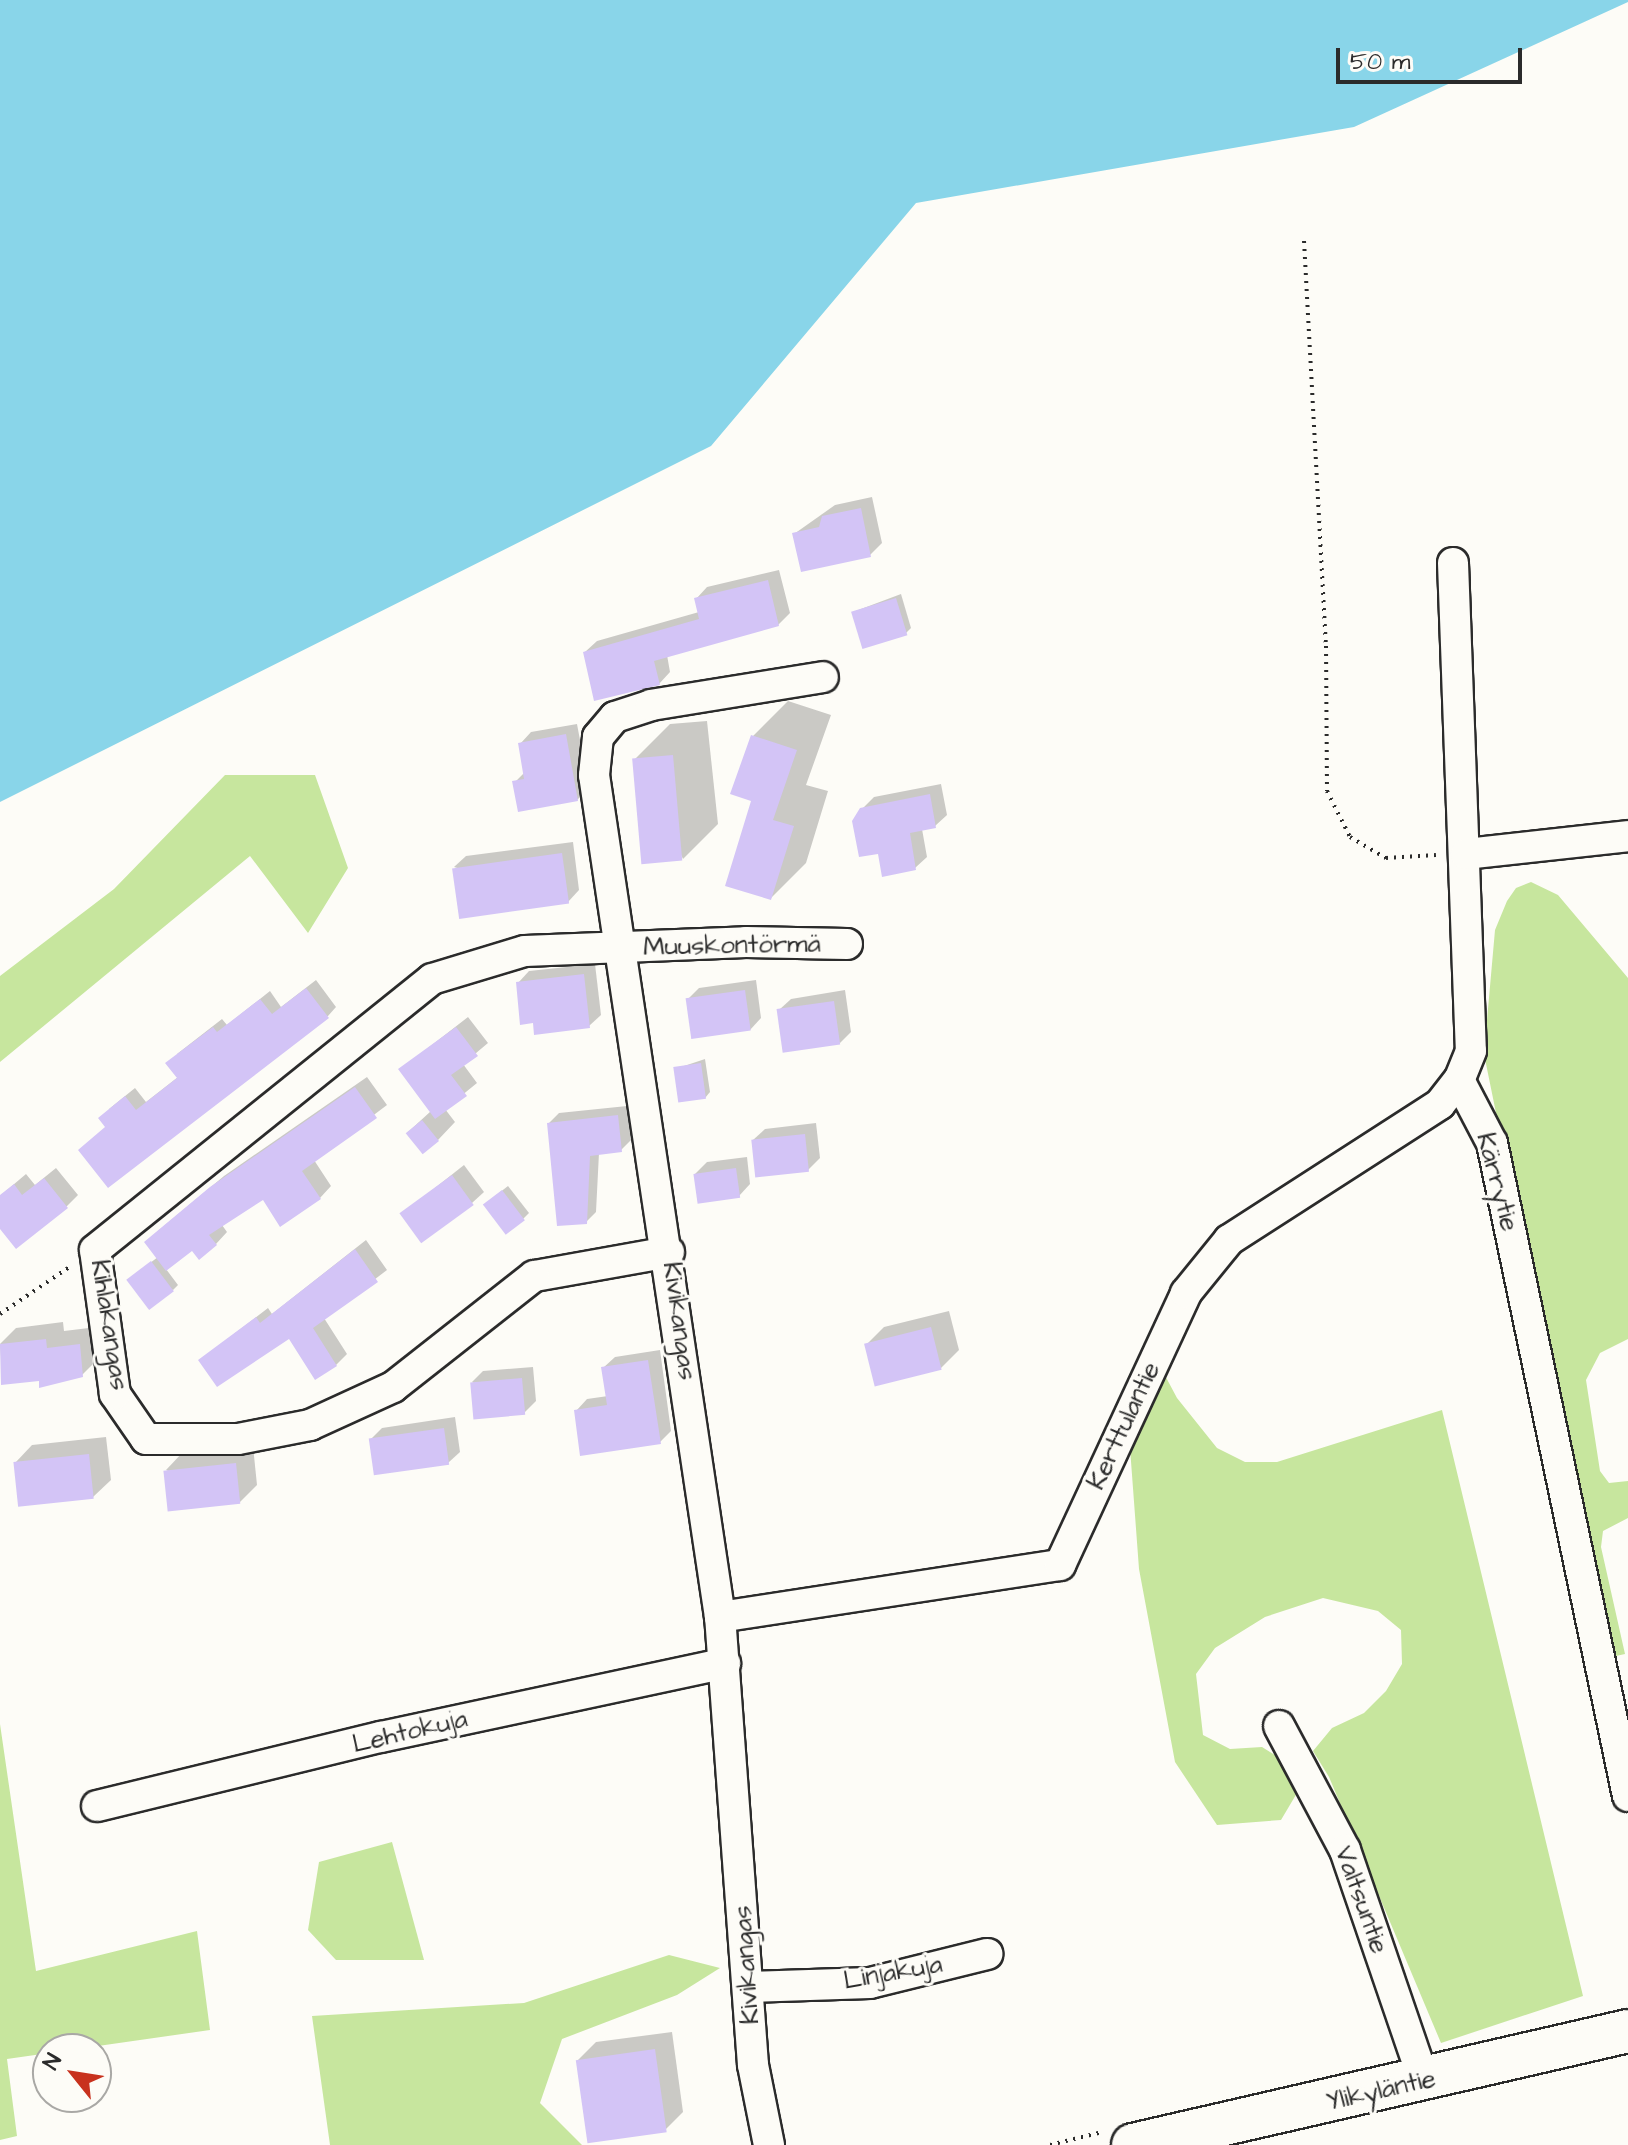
<!DOCTYPE html>
<meta charset="utf-8">
<style>
body{margin:0}
#map{position:relative;width:1628px;height:2145px;overflow:hidden;background:#fdfcf7;font-family:"Architects Daughter",sans-serif}
div>[style]{position:absolute}
[style*='--x']{left:calc(var(--x)*1px);top:calc(var(--y)*1px);width:calc(var(--w)*1px);rotate:calc(var(--a)*1deg)}
.green>*{inset:0;background:#c7e69e}
.water>*{inset:0;background:#89d5e9}
.shadow>*{inset:0;background:#0003}
.building>*{inset:0;background:#d3c4f6;transform-origin:0 0}
.path>*{height:4px;margin-top:-2px;transform-origin:0;background:repeating-linear-gradient(90deg,#2b2b2b 0 2px,transparent 0 8px)}
.roads{filter:drop-shadow(2px 0 #2b2b2b) drop-shadow(-2px 0 #2b2b2b) drop-shadow(0 2px #2b2b2b) drop-shadow(0 -2px #2b2b2b)}
.minor>*{height:30px;margin:-15px;padding:0 15px;transform-origin:15px;border-radius:15px;background:#fdfcf7}
.secondary>*{height:42px;margin:-21px;padding:0 21px;transform-origin:21px;border-radius:21px;background:#fdfcf7}
span{translate:-50% -50%;white-space:nowrap;text-align:center;line-height:1.15;-webkit-text-stroke:6px #fdfcf7;paint-order:stroke}
.street-label{font-size:26px;color:#2b2b2b}
.north{position:absolute;left:32px;top:2033px;width:80px;height:80px;box-sizing:border-box;background:#fdfcf7;border:2px solid #a9a8a5;border-radius:50%;rotate:300deg;font-size:22px;font-weight:700;line-height:32px;text-align:center;color:#2b2b2b}
.north::after{content:'';display:block;margin:auto;width:28px;height:36px;background:#c8321e;clip-path:polygon(50% 0,100% 100%,50% 72%,0 100%)}
.scale{position:absolute;left:1336px;top:48px;width:186px;height:36px;box-sizing:border-box;border:4px solid #2b2b2b;border-top:0;padding-left:10px;font-size:24px;line-height:28px;white-space:nowrap;color:#2b2b2b;-webkit-text-stroke:6px #fdfcf7;paint-order:stroke}
</style>
<div id="map">
<div class="green">
<i style="clip-path:polygon(225px 775px,315px 775px,348px 868px,308px 933px,250px 856px,0 1062px,0 976px,114px 889px)"></i>
<i style="clip-path:polygon(1531px 882px,1558px 895px,1628px 978px,1628px 1339px,1600px 1353px,1586px 1380px,1600px 1471px,1609px 1483px,1628px 1481px,1628px 1518px,1603px 1531px,1601px 1547px,1625px 1654px,1607px 1658px,1484px 1054px,1495px 930px,1507px 901px,1516px 888px)"></i>
<i style="clip-path:polygon(1161px 1368px,1177px 1398px,1217px 1448px,1245px 1462px,1277px 1462px,1442px 1410px,1583px 1996px,1441px 2043px,1329px 1777px,1313px 1751px,1332px 1728px,1364px 1713px,1386px 1691px,1402px 1664px,1401px 1630px,1378px 1611px,1323px 1598px,1265px 1617px,1215px 1648px,1196px 1674px,1203px 1735px,1230px 1749px,1262px 1747px,1289px 1764px,1297px 1793px,1281px 1820px,1217px 1825px,1175px 1762px,1139px 1569px,1128px 1421px)"></i>
<i style="clip-path:polygon(0 1724px,36px 1971px,197px 1931px,210px 2030px,7px 2059px,17px 2136px,0 2140px)"></i>
<i style="clip-path:polygon(392px 1842px,424px 1960px,336px 1960px,308px 1930px,319px 1862px)"></i>
<i style="clip-path:polygon(669px 1955px,720px 1968px,677px 1995px,562px 2039px,540px 2103px,582px 2145px,330px 2145px,312px 2016px,524px 2003px)"></i>
</div>
<div class="water">
<i style="clip-path:polygon(0 0,1628px 0,1628px 2px,1354px 127px,916px 203px,711px 446px,0 802px)"></i>
</div>
<div class="shadow">
<i style="clip-path:polygon(872px 497px,882px 543px,870px 555px,794px 534px,835px 505px)"></i>
<i style="clip-path:polygon(779px 570px,790px 613px,778px 625px,667px 655px,670px 672px,659px 684px,585px 652px,597px 641px,699px 612px,696px 599px,707px 587px)"></i>
<i style="clip-path:polygon(901px 594px,911px 628px,906px 633px,853px 612px)"></i>
<i style="clip-path:polygon(788px 701px,831px 715px,806px 785px,828px 791px,806px 863px,771px 898px,754px 800px,753px 736px)"></i>
<i style="clip-path:polygon(707px 721px,718px 824px,683px 859px,635px 759px,670px 724px)"></i>
<i style="clip-path:polygon(577px 724px,589px 788px,577px 800px,515px 782px,525px 772px,520px 744px,531px 732px)"></i>
<i style="clip-path:polygon(941px 784px,947px 815px,935px 826px,922px 829px,927px 857px,915px 868px,880px 851px,862px 809px,874px 797px)"></i>
<i style="clip-path:polygon(573px 842px,579px 890px,568px 902px,454px 867px,466px 856px)"></i>
<i style="clip-path:polygon(595px 964px,601px 1015px,589px 1026px,535px 1021px,518px 983px,529px 971px)"></i>
<i style="clip-path:polygon(316px 980px,336px 1007px,328px 1016px,107px 1127px,109px 1109px,135px 1088px,146px 1102px,178px 1077px,177px 1054px,222px 1019px,227px 1025px,270px 991px,281px 1007px)"></i>
<i style="clip-path:polygon(756px 980px,761px 1018px,750px 1030px,688px 999px,699px 988px)"></i>
<i style="clip-path:polygon(845px 990px,851px 1032px,840px 1043px,779px 1010px,791px 999px)"></i>
<i style="clip-path:polygon(468px 1017px,488px 1043px,463px 1064px,477px 1083px,445px 1109px,455px 1122px,438px 1140px,407px 1133px,431px 1111px,401px 1069px)"></i>
<i style="clip-path:polygon(705px 1059px,710px 1092px,705px 1098px,675px 1069px)"></i>
<i style="clip-path:polygon(367px 1077px,387px 1105px,314px 1160px,331px 1186px,320px 1198px,263px 1197px,222px 1225px,227px 1232px,216px 1244px,193px 1248px,166px 1269px,178px 1285px,173px 1290px,134px 1275px,158px 1257px,158px 1231px,224px 1176px)"></i>
<i style="clip-path:polygon(627px 1106px,631px 1140px,621px 1150px,599px 1153px,596px 1212px,586px 1222px,549px 1123px,559px 1113px)"></i>
<i style="clip-path:polygon(816px 1123px,820px 1158px,808px 1170px,753px 1140px,765px 1129px)"></i>
<i style="clip-path:polygon(747px 1157px,750px 1184px,739px 1196px,695px 1174px,707px 1162px)"></i>
<i style="clip-path:polygon(464px 1165px,484px 1192px,472px 1203px,402px 1214px)"></i>
<i style="clip-path:polygon(56px 1168px,78px 1195px,66px 1207px,0 1226px,0 1196px,26px 1174px,35px 1185px)"></i>
<i style="clip-path:polygon(508px 1186px,529px 1213px,523px 1219px,490px 1200px)"></i>
<i style="clip-path:polygon(366px 1240px,387px 1270px,324px 1318px,347px 1354px,336px 1365px,316px 1378px,290px 1337px,200px 1360px,268px 1308px,272px 1314px)"></i>
<i style="clip-path:polygon(949px 1311px,959px 1350px,941px 1368px,866px 1345px,884px 1327px)"></i>
<i style="clip-path:polygon(63px 1322px,64px 1331px,97px 1327px,100px 1357px,82px 1375px,3px 1383px,0 1344px,16px 1328px)"></i>
<i style="clip-path:polygon(660px 1350px,671px 1431px,660px 1442px,576px 1411px,587px 1399px,608px 1396px,603px 1368px,615px 1357px)"></i>
<i style="clip-path:polygon(533px 1367px,536px 1401px,524px 1413px,472px 1382px,483px 1371px)"></i>
<i style="clip-path:polygon(455px 1417px,460px 1452px,448px 1463px,371px 1439px,382px 1428px)"></i>
<i style="clip-path:polygon(106px 1437px,111px 1480px,93px 1497px,15px 1463px,32px 1445px)"></i>
<i style="clip-path:polygon(253px 1446px,257px 1485px,239px 1503px,166px 1470px,183px 1452px)"></i>
<i style="clip-path:polygon(672px 2032px,683px 2112px,665px 2130px,578px 2060px,596px 2042px)"></i>
</div>
<div class="building">
<i style="clip-path:polygon(861px 508px,871px 557px,801px 572px,792px 533px,819px 527px,822px 516px)"></i>
<i style="clip-path:polygon(768px 580px,779px 626px,654px 661px,660px 685px,594px 701px,583px 652px,699px 619px,694px 598px)"></i>
<i style="left:896px;top:598px;width:39px;height:47px;rotate:73deg"></i>
<i style="clip-path:polygon(566px 734px,578px 801px,518px 812px,512px 781px,524px 779px,518px 743px)"></i>
<i style="clip-path:polygon(751px 735px,797px 750px,773px 820px,794px 826px,771px 900px,725px 886px,751px 801px,730px 794px)"></i>
<i style="left:673px;top:755px;width:106px;height:41px;rotate:85deg"></i>
<i style="clip-path:polygon(930px 794px,936px 828px,910px 833px,916px 870px,882px 877px,878px 854px,859px 857px,852px 821px,860px 808px)"></i>
<i style="left:562px;top:853px;width:51px;height:111px;rotate:82deg"></i>
<i style="clip-path:polygon(584px 974px,590px 1028px,534px 1035px,533px 1023px,520px 1025px,516px 982px)"></i>
<i style="clip-path:polygon(306px 988px,329px 1018px,108px 1188px,78px 1150px,105px 1127px,98px 1118px,125px 1096px,136px 1110px,177px 1078px,165px 1063px,213px 1027px,217px 1032px,260px 999px,272px 1014px)"></i>
<i style="left:745px;top:990px;width:41px;height:60px;rotate:82deg"></i>
<i style="left:834px;top:1001px;width:44px;height:58px;rotate:82deg"></i>
<i style="clip-path:polygon(456px 1027px,478px 1056px,451px 1075px,467px 1096px,435px 1119px,398px 1069px)"></i>
<i style="left:701px;top:1063px;width:36px;height:28px;rotate:82deg"></i>
<i style="clip-path:polygon(355px 1087px,377px 1118px,302px 1171px,321px 1199px,280px 1227px,263px 1200px,209px 1235px,217px 1245px,199px 1260px,192px 1251px,166px 1271px,144px 1242px,210px 1187px)"></i>
<i style="clip-path:polygon(618px 1115px,622px 1152px,590px 1156px,587px 1224px,557px 1226px,547px 1123px)"></i>
<i style="left:422px;top:1120px;width:27px;height:21px;rotate:51deg"></i>
<i style="left:805px;top:1134px;width:38px;height:54px;rotate:84deg"></i>
<i style="left:736px;top:1168px;width:30px;height:43px;rotate:82deg"></i>
<i style="left:452px;top:1175px;width:37px;height:65px;rotate:54deg"></i>
<i style="clip-path:polygon(44px 1178px,68px 1208px,16px 1249px,0 1229px,0 1195px,14px 1184px,22px 1195px)"></i>
<i style="left:502px;top:1190px;width:38px;height:24px;rotate:53deg"></i>
<i style="clip-path:polygon(355px 1249px,378px 1282px,313px 1328px,337px 1366px,315px 1380px,289px 1339px,217px 1387px,198px 1360px,256px 1317px,260px 1323px)"></i>
<i style="left:151px;top:1261px;width:38px;height:31px;rotate:53deg"></i>
<i style="left:931px;top:1327px;width:44px;height:69px;rotate:76deg"></i>
<i style="clip-path:polygon(46px 1339px,47px 1348px,80px 1344px,83px 1377px,39px 1388px,39px 1381px,1px 1385px,0 1344px)"></i>
<i style="clip-path:polygon(648px 1360px,661px 1444px,580px 1456px,574px 1410px,607px 1405px,601px 1367px)"></i>
<i style="left:522px;top:1378px;width:37px;height:52px;rotate:85deg"></i>
<i style="left:444px;top:1428px;width:37px;height:76px;rotate:82deg"></i>
<i style="left:89px;top:1454px;width:45px;height:76px;rotate:84deg"></i>
<i style="left:236px;top:1463px;width:41px;height:73px;rotate:84deg"></i>
<i style="left:655px;top:2049px;width:84px;height:80px;rotate:82deg"></i>
</div>
<div class="path">
<i style="--x:1304;--y:241;--w:406;--a:86.9"></i>
<i style="--x:1326;--y:646;--w:145;--a:89.6"></i>
<i style="--x:1327;--y:791;--w:51;--a:63.4"></i>
<i style="--x:1350;--y:837;--w:42;--a:30.3"></i>
<i style="--x:1386;--y:858;--w:50;--a:-3.4"></i>
<i style="--x:0;--y:1314;--w:86;--a:-34.1"></i>
<i style="--x:1050;--y:2145;--w:54;--a:-14"></i>
</div>
<div class="roads">
<div class="minor">
<i style="--x:1453;--y:563;--w:488;--a:87.9"></i>
<i style="--x:1471;--y:1051;--w:31;--a:112"></i>
<i style="--x:1459;--y:1080;--w:71;--a:62.4"></i>
<i style="--x:1492;--y:1143;--w:667;--a:78.24"></i>
<i style="--x:1466;--y:854;--w:163;--a:-6.3"></i>
<i style="--x:669;--y:1252;--w:137;--a:169.9"></i>
<i style="--x:534;--y:1276;--w:179;--a:141.8"></i>
<i style="--x:393;--y:1387;--w:91;--a:155.4"></i>
<i style="--x:310;--y:1425;--w:73;--a:169"></i>
<i style="--x:238;--y:1439;--w:92;--a:180"></i>
<i style="--x:146;--y:1439;--w:55;--a:-124.6"></i>
<i style="--x:115;--y:1394;--w:145;--a:-97.9"></i>
<i style="--x:95;--y:1250;--w:432;--a:-38.8"></i>
<i style="--x:432;--y:979;--w:97;--a:-16.8"></i>
<i style="--x:525;--y:951;--w:221;--a:-2.3"></i>
<i style="--x:746;--y:942;--w:101;--a:1.1"></i>
<i style="--x:720;--y:1617;--w:344;--a:-8.7"></i>
<i style="--x:1060;--y:1565;--w:300;--a:-65.1"></i>
<i style="--x:1186;--y:1293;--w:68;--a:-50.9"></i>
<i style="--x:1229;--y:1240;--w:251;--a:-32.8"></i>
<i style="--x:1440;--y:1104;--w:31;--a:-52"></i>
<i style="--x:1279;--y:1726;--w:140;--a:62"></i>
<i style="--x:1345;--y:1850;--w:244;--a:71.1"></i>
<i style="--x:97;--y:1806;--w:292;--a:-13.7"></i>
<i style="--x:381;--y:1737;--w:352;--a:-12.1"></i>
<i style="--x:749;--y:1987;--w:121;--a:-1.9"></i>
<i style="--x:870;--y:1983;--w:121;--a:-13.9"></i>
<i style="--x:769;--y:2145;--w:82;--a:-101.3"></i>
<i style="--x:753;--y:2065;--w:449;--a:-94.2"></i>
<i style="--x:720;--y:1617;--w:851;--a:-98.51"></i>
<i style="--x:594;--y:775;--w:38;--a:-84"></i>
<i style="--x:598;--y:737;--w:26;--a:-50"></i>
<i style="--x:615;--y:717;--w:38;--a:-18"></i>
<i style="--x:651;--y:705;--w:174;--a:-9.2"></i>
</div>
<div class="secondary">
<i style="--x:1133;--y:2145;--w:508;--a:-12.97"></i>
</div>
</div>
<div class="street-label">
<span style="left:732px;top:946px;rotate:-1deg">Muuskontörmä</span>
<span style="left:1497px;top:1182px;rotate:75deg">Kärrytie</span>
<span style="left:679px;top:1321px;rotate:82deg">Kivikangas</span>
<span style="left:109px;top:1325px;rotate:81deg">Kihlakangas</span>
<span style="left:1124px;top:1426px;rotate:-65deg">Kerttulantie</span>
<span style="left:410px;top:1732px;rotate:-13deg">Lehtokuja</span>
<span style="left:1361px;top:1900px;rotate:70deg">Valtsuntie</span>
<span style="left:747px;top:1965px;rotate:-94deg">Kivikangas</span>
<span style="left:893px;top:1973px;rotate:-10deg">Linjakuja</span>
<span style="left:1381px;top:2091px;rotate:-13deg">Ylikyläntie</span>
</div>
<div class="north">N</div>
<div class="scale">50 m</div>
</div>
